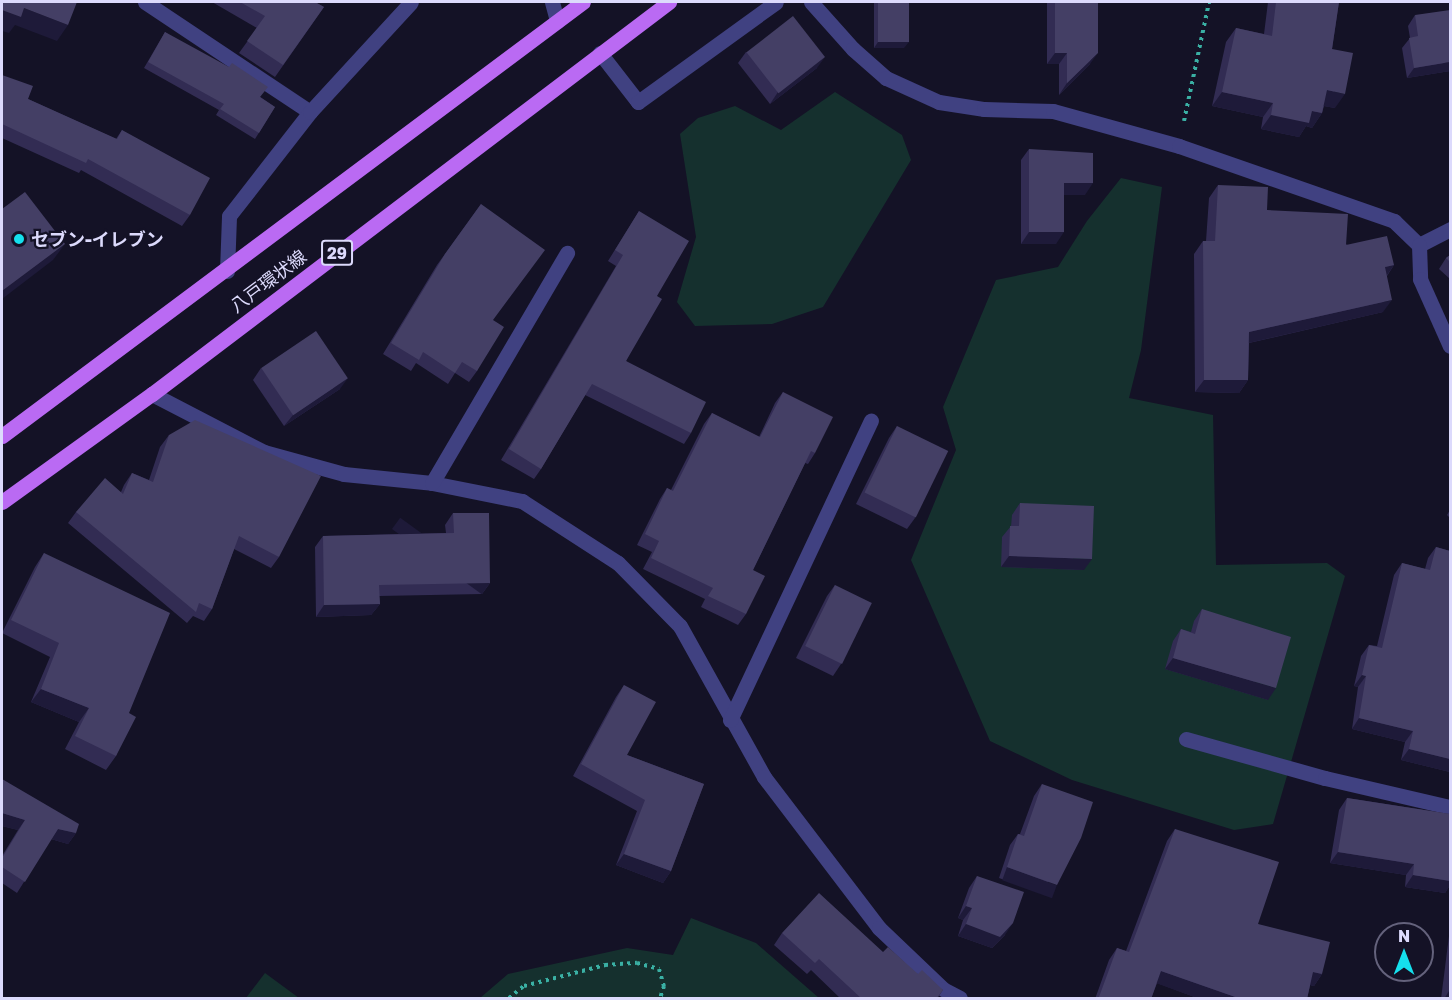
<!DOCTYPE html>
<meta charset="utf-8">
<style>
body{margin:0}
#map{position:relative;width:1452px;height:1000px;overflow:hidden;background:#141226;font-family:"Golos Text","Noto Sans JP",sans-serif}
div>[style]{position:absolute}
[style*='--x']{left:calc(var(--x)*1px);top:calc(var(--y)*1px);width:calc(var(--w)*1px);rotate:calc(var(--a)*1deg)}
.green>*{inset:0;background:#15302e}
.path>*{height:4px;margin-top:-2px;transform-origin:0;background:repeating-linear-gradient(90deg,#3ab0a4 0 3px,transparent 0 7.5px)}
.street>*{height:15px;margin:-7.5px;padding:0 7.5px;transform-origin:7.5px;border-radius:7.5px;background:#404181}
.primary>*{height:15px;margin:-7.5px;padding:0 7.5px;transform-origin:7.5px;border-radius:7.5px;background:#ba6af3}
.wall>*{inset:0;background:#322c53}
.shaded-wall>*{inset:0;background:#1e1a39;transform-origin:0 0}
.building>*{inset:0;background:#443f65;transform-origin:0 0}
.dots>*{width:16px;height:16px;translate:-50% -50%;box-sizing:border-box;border:3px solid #141226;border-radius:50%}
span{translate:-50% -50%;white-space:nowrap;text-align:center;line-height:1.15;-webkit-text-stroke:4.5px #141226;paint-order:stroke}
.shield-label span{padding:2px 4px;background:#141226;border:2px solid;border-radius:4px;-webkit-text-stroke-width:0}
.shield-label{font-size:16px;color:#dcdafc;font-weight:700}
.poi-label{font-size:18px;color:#dcdafc;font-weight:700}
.left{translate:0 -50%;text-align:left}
.street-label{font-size:18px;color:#dcdafc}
.frame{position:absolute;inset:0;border:3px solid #dcdafc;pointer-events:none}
.north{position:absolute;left:1374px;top:922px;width:60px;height:60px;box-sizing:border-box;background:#141226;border:2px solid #64627c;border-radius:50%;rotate:0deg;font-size:16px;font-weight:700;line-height:24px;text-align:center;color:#dcdafc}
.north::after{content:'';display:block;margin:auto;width:21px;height:27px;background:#15e0ed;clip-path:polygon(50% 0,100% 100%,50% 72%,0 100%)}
</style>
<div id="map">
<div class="green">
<i style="clip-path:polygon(835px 92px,902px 135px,911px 160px,823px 307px,772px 324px,695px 326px,677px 302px,696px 237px,680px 134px,698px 118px,735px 106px,781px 130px)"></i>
<i style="clip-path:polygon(1121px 178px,1162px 187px,1141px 350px,1129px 398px,1213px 415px,1216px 565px,1327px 563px,1345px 576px,1273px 824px,1234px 830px,1072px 780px,990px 741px,911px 560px,956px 450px,943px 407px,996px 280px,1058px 267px,1087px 221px)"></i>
<i style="clip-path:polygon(691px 918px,756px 943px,819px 998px,480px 998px,508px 974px,627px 948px,673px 955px)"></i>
<i style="clip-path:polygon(265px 973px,299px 998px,246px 998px)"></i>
</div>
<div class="path">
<i style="--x:1184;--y:121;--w:122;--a:-78.1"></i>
<i style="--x:509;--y:998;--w:19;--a:-39"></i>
<i style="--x:524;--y:986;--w:84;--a:-14.5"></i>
<i style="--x:605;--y:965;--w:32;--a:-4"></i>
<i style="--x:637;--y:963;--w:23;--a:15"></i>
<i style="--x:659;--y:969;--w:18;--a:74"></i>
<i style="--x:664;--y:986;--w:13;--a:108"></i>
</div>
<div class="street">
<i style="--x:145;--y:2;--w:198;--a:33.7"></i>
<i style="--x:552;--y:2;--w:20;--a:75"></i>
<i style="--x:811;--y:2;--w:63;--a:48.2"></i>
<i style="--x:853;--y:49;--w:44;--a:41.3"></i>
<i style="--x:886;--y:78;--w:58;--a:24.4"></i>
<i style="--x:939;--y:102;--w:46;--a:8.8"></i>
<i style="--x:984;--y:109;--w:69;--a:1.7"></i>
<i style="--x:1053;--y:111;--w:131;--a:15.5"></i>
<i style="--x:1179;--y:146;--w:228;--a:19.2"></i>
<i style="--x:1394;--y:221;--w:35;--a:44"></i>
<i style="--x:1419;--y:245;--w:35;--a:-27"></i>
<i style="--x:600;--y:53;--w:62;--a:52.2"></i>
<i style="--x:638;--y:102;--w:170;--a:-35.9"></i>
<i style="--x:1419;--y:245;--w:34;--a:88"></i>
<i style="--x:1420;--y:279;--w:73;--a:65.9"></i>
<i style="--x:227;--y:271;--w:55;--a:-87.9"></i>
<i style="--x:229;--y:216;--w:132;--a:-52.1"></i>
<i style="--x:310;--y:112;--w:149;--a:-47.4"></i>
<i style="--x:152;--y:394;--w:126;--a:27.4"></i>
<i style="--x:264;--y:452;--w:83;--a:15.4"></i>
<i style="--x:344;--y:474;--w:88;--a:5.8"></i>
<i style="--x:432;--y:483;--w:92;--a:11.3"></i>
<i style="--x:522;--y:501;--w:114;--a:32.9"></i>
<i style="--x:618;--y:563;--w:88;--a:45.5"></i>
<i style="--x:680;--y:626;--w:173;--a:60.9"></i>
<i style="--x:764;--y:777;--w:190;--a:52.7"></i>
<i style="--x:879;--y:928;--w:88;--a:43.6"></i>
<i style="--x:943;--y:989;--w:19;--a:28"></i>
<i style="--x:432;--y:483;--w:267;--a:-59.6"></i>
<i style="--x:730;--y:720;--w:331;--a:-64.8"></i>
<i style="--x:1186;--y:739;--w:144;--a:15.7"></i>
<i style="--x:1325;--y:778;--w:128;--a:13.1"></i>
</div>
<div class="primary">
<i style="--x:2;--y:436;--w:725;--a:-36.76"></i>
<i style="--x:2;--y:502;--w:185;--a:-35.8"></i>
<i style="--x:152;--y:394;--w:649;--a:-37.17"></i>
</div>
<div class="wall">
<i style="clip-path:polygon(212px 2px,315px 2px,324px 7px,275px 77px,239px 53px,257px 28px)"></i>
<i style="clip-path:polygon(874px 2px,909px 2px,904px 48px,874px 48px)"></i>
<i style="clip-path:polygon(1047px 2px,1098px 2px,1090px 64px,1059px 95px,1059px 64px,1047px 64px)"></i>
<i style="clip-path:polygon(1268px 2px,1339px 2px,1332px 49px,1335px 108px,1324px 106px,1322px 113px,1312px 128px,1306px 126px,1299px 137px,1261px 129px,1263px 117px,1212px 106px,1226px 42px,1236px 28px,1264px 34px)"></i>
<i style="clip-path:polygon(1415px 15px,1450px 71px,1407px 78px,1402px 48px,1410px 38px,1408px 26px)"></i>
<i style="clip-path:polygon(165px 32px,275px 107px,255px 139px,216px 115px,219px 110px,144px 68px)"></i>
<i style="clip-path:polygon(746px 52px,817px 68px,770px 104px,738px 63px)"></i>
<i style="clip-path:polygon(2px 75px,28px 99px,116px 139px,122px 130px,190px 215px,182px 226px,81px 170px,79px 173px,2px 138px)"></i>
<i style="clip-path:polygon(1029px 149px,1085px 195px,1064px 195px,1056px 244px,1021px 244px,1021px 160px)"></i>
<i style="clip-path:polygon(1218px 185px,1267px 210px,1394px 265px,1387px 276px,1383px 312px,1249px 343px,1248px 380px,1239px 393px,1195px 392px,1194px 254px,1203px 241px,1206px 241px,1209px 198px)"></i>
<i style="clip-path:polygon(481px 204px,493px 321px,477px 371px,469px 382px,455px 373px,448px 384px,416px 363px,411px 371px,383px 354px,437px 265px)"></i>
<i style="clip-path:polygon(639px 211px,657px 296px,626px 361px,691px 433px,684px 444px,585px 395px,541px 469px,534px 479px,501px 460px,616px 266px,608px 261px)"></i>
<i style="clip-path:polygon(1450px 255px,1450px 279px,1439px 269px,1446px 258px)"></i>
<i style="clip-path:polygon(261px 368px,340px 389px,284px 426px,253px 380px)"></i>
<i style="clip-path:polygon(783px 392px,815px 453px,808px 464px,805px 463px,753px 570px,746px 614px,738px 625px,701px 607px,705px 599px,643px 569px,652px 552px,637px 545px,660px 499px,667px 488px,671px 490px,704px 424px,712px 413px,759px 437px,775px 403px)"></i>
<i style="clip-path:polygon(897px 426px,915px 518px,907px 529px,856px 504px,889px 438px)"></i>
<i style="clip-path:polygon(169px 435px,279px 557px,271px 568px,234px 549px,212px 609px,204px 621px,193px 616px,187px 623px,68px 523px,76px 512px,121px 492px,124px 485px,132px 473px,149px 480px,160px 447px)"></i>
<i style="clip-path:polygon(1020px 503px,1084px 570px,1001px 567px,1002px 537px,1011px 526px,1012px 515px)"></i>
<i style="clip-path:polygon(1450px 510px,1450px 518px,1447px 515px)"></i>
<i style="clip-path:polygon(453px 513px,490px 583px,482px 594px,379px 596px,380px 604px,371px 615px,316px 617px,315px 547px,323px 536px,446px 533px,445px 525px)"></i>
<i style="clip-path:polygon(1436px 547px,1450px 551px,1450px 772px,1401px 760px,1405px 742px,1352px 729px,1358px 687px,1354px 686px,1361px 656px,1369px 645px,1377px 646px,1394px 575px,1402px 563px,1425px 569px,1428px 558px)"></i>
<i style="clip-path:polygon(44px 553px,129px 713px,116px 756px,106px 770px,65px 749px,79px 722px,31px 702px,50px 657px,2px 633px,35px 567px)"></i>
<i style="clip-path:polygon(835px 585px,841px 664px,833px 676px,796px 658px,827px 596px)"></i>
<i style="clip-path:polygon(1202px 609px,1268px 700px,1165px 669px,1173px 641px,1181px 629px,1191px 632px,1194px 621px)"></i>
<i style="clip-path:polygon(624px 685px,627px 755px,704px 784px,671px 871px,663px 883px,616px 865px,637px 811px,573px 776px,616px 697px)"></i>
<i style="clip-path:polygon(2px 779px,76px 833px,68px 844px,51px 839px,17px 893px,2px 883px,2px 856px,18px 830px,2px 826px)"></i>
<i style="clip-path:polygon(1042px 784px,1049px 896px,999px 878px,1010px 845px,1018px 834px,1020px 834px,1034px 796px)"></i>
<i style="clip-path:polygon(1347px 798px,1450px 814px,1450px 885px,1445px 893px,1405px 887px,1406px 875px,1330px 863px,1339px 810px)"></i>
<i style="clip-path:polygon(1175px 829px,1258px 924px,1322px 974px,1314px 986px,1310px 985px,1307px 999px,1200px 999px,1157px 983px,1151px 999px,1095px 999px,1109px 960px,1117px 948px,1126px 951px,1167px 841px)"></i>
<i style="clip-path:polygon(977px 876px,1005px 935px,992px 948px,958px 936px,963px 920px,958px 918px,969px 888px)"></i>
<i style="clip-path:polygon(1450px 928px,1450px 999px,1441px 999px)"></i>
<i style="clip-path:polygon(782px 933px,883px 952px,943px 990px,937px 999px,841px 999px,811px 970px,807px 974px,774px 945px)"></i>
</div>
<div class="shaded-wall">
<i style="clip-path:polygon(24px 8px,68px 25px,57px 41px,15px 25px,9px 33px,2px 31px,2px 10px)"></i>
<i style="clip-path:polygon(878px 42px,909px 42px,904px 48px,874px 48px)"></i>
<i style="clip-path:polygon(1055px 53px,1067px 53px,1059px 64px,1047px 64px)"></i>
<i style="clip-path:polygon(1098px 53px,1090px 64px,1059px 95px,1067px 83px)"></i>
<i style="clip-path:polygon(825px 57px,817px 68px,770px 104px,778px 92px)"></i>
<i style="clip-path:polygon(1450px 62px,1450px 71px,1407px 78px,1414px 68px)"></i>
<i style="clip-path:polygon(1327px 90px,1345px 94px,1335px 108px,1317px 105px)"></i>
<i style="clip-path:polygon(1222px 92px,1273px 103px,1263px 117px,1212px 106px)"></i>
<i style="clip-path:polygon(1312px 111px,1322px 113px,1312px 128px,1306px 126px,1299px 137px,1261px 129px,1271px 115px)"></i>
<i style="clip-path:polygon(1064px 183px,1093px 183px,1085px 195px,1056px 195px)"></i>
<i style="clip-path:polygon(1029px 232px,1064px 232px,1056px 244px,1021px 244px)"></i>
<i style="clip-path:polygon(65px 244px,53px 260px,2px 299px,2px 291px)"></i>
<i style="clip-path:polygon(1394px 265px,1385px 278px,1385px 267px)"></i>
<i style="clip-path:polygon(1392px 300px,1383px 312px,1240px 345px,1249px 332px)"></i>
<i style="clip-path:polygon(348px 378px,340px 389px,284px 426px,293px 415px)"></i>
<i style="clip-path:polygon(1204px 380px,1248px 380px,1239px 393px,1195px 392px)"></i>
<i style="clip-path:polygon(1009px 556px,1092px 559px,1084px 570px,1001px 567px)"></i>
<i style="left:490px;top:583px;width:14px;height:111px;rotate:126deg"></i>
<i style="clip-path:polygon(380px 604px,371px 615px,316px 617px,324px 605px)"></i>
<i style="clip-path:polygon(1173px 658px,1276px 688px,1268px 700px,1165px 669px)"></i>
<i style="clip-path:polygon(1362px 675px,1366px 676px,1358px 687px,1354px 686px)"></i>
<i style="clip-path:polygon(41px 689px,89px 708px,79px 722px,31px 702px)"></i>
<i style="clip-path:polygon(1359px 718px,1413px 731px,1405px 742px,1352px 729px)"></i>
<i style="clip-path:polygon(1409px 749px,1450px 759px,1450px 772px,1401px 760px)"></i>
<i style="clip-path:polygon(2px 813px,25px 820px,18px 830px,2px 826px)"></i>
<i style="clip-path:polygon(58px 829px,76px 833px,68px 844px,51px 839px)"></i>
<i style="clip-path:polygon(1338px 852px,1414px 864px,1406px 875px,1330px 863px)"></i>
<i style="clip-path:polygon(624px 854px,671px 871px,663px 883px,616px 865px)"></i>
<i style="left:1007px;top:867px;width:53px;height:14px;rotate:20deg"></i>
<i style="clip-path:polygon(1413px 875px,1450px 881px,1450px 885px,1445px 893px,1405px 887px)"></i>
<i style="clip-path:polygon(966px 906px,972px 908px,963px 920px,958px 918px)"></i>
<i style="clip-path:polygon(1013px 923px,1005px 935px,992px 948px,958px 936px,966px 924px)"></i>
<i style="clip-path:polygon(1161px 971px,1241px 999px,1200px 999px,1153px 982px)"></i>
<i style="clip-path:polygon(1313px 972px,1322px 974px,1314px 986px,1305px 984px)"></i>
<i style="clip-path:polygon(1449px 991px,1450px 992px,1450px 999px,1444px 999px)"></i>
</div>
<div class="building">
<i style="clip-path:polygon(2px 2px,77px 2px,68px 25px,24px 8px,21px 17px,2px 10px)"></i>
<i style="clip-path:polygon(240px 2px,315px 2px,324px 7px,283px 65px,247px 41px,265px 16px)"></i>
<i style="left:878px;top:2px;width:31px;height:40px"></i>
<i style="clip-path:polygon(1055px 2px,1098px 2px,1098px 53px,1067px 83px,1067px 53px,1055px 53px)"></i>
<i style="clip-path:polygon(1276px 2px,1339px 2px,1332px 49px,1353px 53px,1345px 94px,1327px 90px,1322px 113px,1312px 111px,1309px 123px,1271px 115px,1273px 103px,1222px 92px,1236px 28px,1272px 36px)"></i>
<i style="clip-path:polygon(1450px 10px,1450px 62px,1414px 68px,1409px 38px,1418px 36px,1415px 15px)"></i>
<i style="left:793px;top:16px;width:52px;height:59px;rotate:52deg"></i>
<i style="clip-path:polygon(165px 32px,229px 67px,232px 63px,268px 87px,260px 97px,275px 107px,259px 133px,220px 109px,224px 104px,148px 62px)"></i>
<i style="clip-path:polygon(2px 75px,33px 86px,28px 99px,117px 139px,122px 130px,210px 178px,190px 215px,88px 159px,86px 163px,2px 124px)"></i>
<i style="clip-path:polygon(1029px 149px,1093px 153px,1093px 183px,1064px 183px,1064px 232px,1029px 232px)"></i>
<i style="clip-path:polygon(1218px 185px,1268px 187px,1267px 210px,1348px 214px,1346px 245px,1387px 236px,1394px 265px,1385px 267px,1392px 300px,1249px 332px,1248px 380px,1204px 380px,1203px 241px,1215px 241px)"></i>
<i style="clip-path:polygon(25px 192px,65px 244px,2px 291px,2px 209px)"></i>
<i style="clip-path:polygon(481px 204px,545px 250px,493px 320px,504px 327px,477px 371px,462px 362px,455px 373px,423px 352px,419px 360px,391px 343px,445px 254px)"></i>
<i style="clip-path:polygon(639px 211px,689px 241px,657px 296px,662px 299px,626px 361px,706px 402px,691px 433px,592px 384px,541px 469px,509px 449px,623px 255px,615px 250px)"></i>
<i style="clip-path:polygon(1450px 255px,1450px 262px,1446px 258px)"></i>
<i style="left:316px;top:331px;width:57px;height:66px;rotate:56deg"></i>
<i style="clip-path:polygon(783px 392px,833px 417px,815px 453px,811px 451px,753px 570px,765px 576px,746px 614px,708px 596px,713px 588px,651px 558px,659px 541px,645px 534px,667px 488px,673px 491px,712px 413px,760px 437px)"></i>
<i style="clip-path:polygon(195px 420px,321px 476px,279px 557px,239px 536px,212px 609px,199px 603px,196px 612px,76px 512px,105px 478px,123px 494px,132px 473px,153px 482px,169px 435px)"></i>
<i style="left:897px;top:426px;width:57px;height:74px;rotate:26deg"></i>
<i style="clip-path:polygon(1020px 503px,1094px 506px,1092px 559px,1009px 556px,1010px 526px,1019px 526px)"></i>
<i style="clip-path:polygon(453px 513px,489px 513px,490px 583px,379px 585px,380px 604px,324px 605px,323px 536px,454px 533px)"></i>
<i style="clip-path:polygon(1436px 547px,1450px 551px,1450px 759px,1409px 749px,1413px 731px,1359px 718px,1366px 676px,1362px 675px,1369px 645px,1382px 648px,1402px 563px,1430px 570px)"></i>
<i style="clip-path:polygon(44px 553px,170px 613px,129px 713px,136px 717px,116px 756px,75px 736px,89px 708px,41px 689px,59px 643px,11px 620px)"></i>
<i style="left:835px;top:585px;width:41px;height:68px;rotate:26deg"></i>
<i style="clip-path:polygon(1202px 609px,1291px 637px,1276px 688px,1173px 658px,1181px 629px,1195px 634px)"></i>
<i style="clip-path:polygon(624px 685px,656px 702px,627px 755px,704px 784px,671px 871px,624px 854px,645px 800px,581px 764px)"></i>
<i style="clip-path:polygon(2px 779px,79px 824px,76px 833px,58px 829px,25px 882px,2px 867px,2px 858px,25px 820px,2px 813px)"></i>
<i style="clip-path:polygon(1042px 784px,1093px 802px,1081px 838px,1057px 885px,1007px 867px,1018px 834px,1024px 836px)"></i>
<i style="clip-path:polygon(1347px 798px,1450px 814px,1450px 881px,1413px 875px,1414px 864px,1338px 852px)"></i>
<i style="clip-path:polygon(1175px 829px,1279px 862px,1258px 924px,1330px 942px,1322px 974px,1313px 972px,1307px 999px,1241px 999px,1161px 971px,1151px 999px,1103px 999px,1099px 997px,1117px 948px,1129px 952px)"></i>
<i style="clip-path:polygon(977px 876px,1024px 892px,1013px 923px,1000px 937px,966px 924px,972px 908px,966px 906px)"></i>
<i style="clip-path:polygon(819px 893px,883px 952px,888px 947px,918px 974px,922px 970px,943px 990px,936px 999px,862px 999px,819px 959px,815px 963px,782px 933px)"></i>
<i style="clip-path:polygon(1450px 977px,1450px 992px,1449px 991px)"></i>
</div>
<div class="dots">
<i style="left:19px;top:239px;background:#15e0ed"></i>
</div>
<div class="shield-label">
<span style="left:337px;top:253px">29</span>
</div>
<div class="poi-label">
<span class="left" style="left:31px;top:239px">セブン-イレブン</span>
</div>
<div class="street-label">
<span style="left:268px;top:281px;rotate:-37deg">八戸環状線</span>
</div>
<div class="frame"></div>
<div class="north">N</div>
</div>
